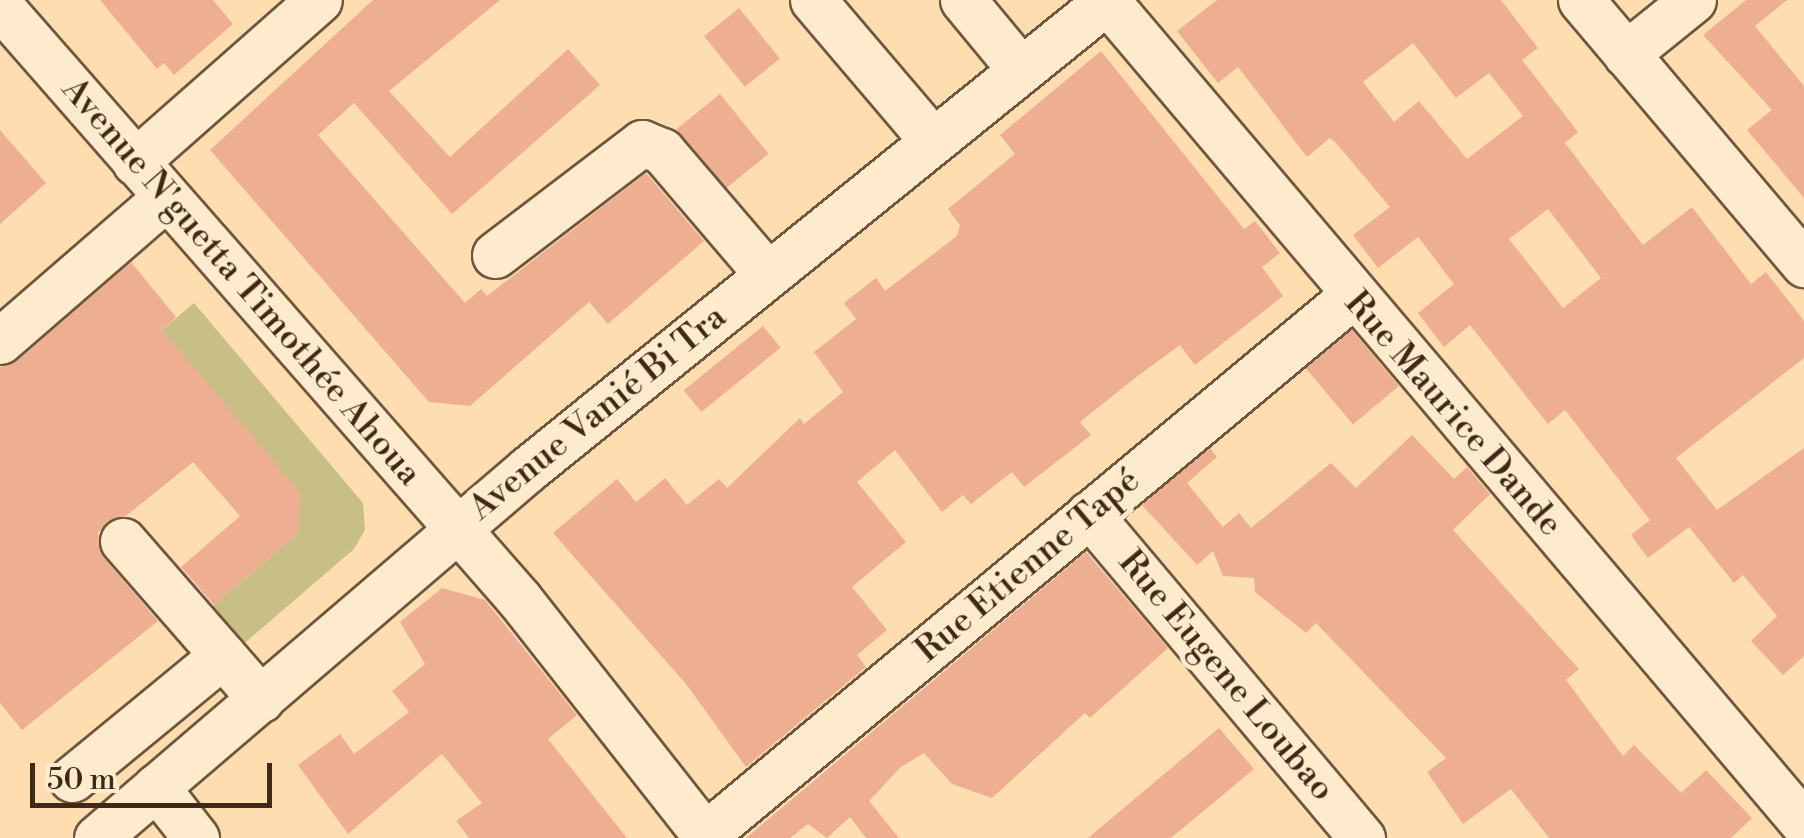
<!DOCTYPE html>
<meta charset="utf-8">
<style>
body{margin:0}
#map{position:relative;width:1804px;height:838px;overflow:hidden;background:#fedeb1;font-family:"Libre Bodoni",serif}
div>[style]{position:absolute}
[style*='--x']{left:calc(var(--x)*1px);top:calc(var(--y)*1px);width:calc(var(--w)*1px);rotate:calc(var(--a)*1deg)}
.green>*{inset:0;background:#c8bf86}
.building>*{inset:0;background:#eeae91;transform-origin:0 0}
.roads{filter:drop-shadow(2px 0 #6f563c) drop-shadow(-2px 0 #6f563c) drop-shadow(0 2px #6f563c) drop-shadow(0 -2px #6f563c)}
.minor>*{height:45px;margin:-22.5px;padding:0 22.5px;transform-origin:22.5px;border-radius:22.5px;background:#feeacc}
span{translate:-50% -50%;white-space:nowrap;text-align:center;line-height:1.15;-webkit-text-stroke:10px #feeacc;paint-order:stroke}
.street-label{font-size:35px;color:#3f2815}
.scale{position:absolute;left:30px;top:763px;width:242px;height:45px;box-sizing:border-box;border:5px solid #3f2815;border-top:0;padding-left:12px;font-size:30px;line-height:35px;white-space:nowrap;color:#3f2815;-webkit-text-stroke:8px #feeacc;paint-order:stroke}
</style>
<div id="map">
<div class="green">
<i style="clip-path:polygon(194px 303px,363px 503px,365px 530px,354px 549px,239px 648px,207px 611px,298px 533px,162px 330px)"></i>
</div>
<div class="building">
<i style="clip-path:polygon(100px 0,213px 0,233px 24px,174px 75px,164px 63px,157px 69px)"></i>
<i style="clip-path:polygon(373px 0,500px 0,389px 91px,450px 157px,568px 49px,600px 85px,452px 214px,354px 103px,318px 135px,465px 303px,481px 289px,487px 296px,646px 173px,704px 241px,608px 324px,589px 302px,470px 406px,429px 402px,210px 150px)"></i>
<i style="clip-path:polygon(evenodd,1217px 0,1501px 0,1538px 48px,1522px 60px,1578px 132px,1565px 143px,1643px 245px,1692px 207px,1751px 284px,1766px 272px,1804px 321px,1804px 358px,1676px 458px,1717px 510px,1804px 448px,1804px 656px,1783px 675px,1751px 641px,1777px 616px,1743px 575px,1734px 583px,1689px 527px,1648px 558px,1631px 535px,1650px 520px,1565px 410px,1548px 424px,1470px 325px,1444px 347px,1418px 313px,1454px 284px,1418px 237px,1378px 268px,1353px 235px,1390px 207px,1336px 143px,1330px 138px,1307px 157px,1238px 67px,1218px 83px,1177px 31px,1217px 0,1413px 43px,1456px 98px,1489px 73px,1523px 116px,1467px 159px,1419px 101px,1394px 122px,1363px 82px,1413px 43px,1217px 0,1548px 209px,1601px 278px,1563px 308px,1509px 239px,1548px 209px)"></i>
<i style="clip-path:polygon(1746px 0,1787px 0,1755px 26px,1804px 86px,1804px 198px,1747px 130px,1772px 110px,1703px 35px)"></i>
<i style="left:739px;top:8px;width:65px;height:45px;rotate:51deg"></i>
<i style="clip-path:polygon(1101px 51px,1244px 229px,1255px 221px,1280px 253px,1262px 267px,1283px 296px,1195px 365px,1180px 345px,1139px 375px,1080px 422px,1091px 435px,1024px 487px,1012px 472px,971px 504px,963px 495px,942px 512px,895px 450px,857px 482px,906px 542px,852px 587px,887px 630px,857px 655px,866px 667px,746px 767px,686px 684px,553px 533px,617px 479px,636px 502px,665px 478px,687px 505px,719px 479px,727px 488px,800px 418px,804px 424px,843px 392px,814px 352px,856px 319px,844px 303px,876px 278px,885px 291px,957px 236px,960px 225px,948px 209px,1015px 154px,1000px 135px)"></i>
<i style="left:720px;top:94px;width:77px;height:56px;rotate:51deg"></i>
<i style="clip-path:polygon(0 130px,46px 183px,0 224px)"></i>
<i style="clip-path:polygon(131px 262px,176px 317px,162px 330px,301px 493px,298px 533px,214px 605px,181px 567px,240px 516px,193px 462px,126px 516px,107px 521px,98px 533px,103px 557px,158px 621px,22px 730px,0 703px,0 367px,17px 361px)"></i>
<i style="left:763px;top:326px;width:28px;height:102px;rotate:51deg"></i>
<i style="left:1352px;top:330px;width:73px;height:60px;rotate:50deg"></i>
<i style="clip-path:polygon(1412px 435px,1454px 479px,1467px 467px,1490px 494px,1453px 530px,1579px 669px,1566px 680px,1623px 756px,1634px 745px,1681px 793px,1706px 770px,1752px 818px,1731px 838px,1549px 838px,1511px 789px,1463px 824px,1427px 772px,1446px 758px,1316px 623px,1306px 633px,1255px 592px,1254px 578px,1223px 576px,1213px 551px,1197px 565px,1142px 505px,1210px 448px,1217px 457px,1187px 483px,1223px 527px,1239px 513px,1251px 528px,1331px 463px,1356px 488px)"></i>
<i style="clip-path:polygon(1086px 552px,1168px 648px,1090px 718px,1085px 713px,992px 798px,952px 784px,924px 753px,901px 767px,869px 801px,899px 838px,866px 838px,850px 817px,827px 838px,808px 824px,790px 838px,746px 838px)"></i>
<i style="clip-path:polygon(442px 588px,485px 600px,577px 715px,548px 739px,627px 838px,469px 838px,456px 821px,482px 803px,442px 754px,348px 834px,298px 765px,340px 734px,354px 754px,409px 712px,392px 691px,425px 664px,400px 622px)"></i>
<i style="clip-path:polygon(1219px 728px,1254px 769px,1171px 838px,1088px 838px)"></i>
</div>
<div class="roads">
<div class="minor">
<i style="--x:813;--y:0;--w:185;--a:49.6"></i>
<i style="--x:963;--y:0;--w:91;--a:50.4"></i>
<i style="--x:1581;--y:0;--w:346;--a:49.8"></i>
<i style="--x:1107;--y:1;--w:1078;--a:49.74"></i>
<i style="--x:0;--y:6;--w:789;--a:48.8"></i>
<i style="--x:520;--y:600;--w:303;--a:51.8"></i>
<i style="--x:1626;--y:54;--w:86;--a:-38.9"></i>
<i style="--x:135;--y:162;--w:245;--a:-41.4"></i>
<i style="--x:495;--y:255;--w:185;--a:-37.3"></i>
<i style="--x:642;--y:143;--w:22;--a:22"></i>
<i style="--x:662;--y:151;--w:162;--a:49.5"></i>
<i style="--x:0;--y:341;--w:220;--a:-40.9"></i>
<i style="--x:1089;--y:514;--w:424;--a:49.9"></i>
<i style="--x:123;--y:541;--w:210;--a:48.9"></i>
<i style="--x:72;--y:779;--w:195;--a:-39.4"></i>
<i style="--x:156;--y:787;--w:65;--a:51.9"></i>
<i style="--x:705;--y:835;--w:842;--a:-39.8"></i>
<i style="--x:97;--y:838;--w:567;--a:-40.57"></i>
<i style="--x:528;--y:469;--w:746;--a:-38.96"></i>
</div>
</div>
<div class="street-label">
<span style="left:241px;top:282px;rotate:49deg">Avenue N'guetta Timothée Ahoua</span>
<span style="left:598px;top:413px;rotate:-39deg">Avenue Vanié Bi Tra</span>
<span style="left:1453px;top:414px;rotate:49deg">Rue Maurice Dande</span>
<span style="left:1028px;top:566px;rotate:-40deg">Rue Etienne Tapé</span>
<span style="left:1226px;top:676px;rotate:50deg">Rue Eugene Loubao</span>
</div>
<div class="scale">50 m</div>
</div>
